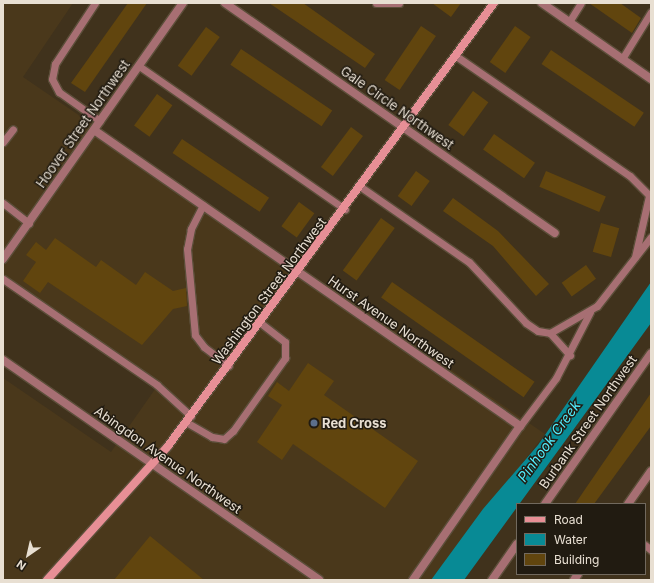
<!DOCTYPE html>
<style>
body{margin:0}
#map{position:relative;width:654px;height:583px;overflow:hidden;background:#40321c;font-family:Inter,sans-serif}
div>[style]{position:absolute}
[style*='--x']{left:calc(var(--x)*1px);top:calc(var(--y)*1px);width:calc(var(--w)*1px);rotate:calc(var(--a)*1deg)}
.built>*{inset:0;background:#4a381b}
.water>*{inset:0;background:#088a95}
.building>*{inset:0;background:#61450e;transform-origin:0 0}
.roads{filter:drop-shadow(1px 0 #5b4e39) drop-shadow(-1px 0 #5b4e39) drop-shadow(0 1px #5b4e39) drop-shadow(0 -1px #5b4e39)}
.service>*{height:7px;margin:-3.5px;padding:0 3.5px;transform-origin:3.5px;border-radius:3.5px;background:#a76f73}
.minor>*{height:8px;margin:-4px;padding:0 4px;transform-origin:4px;border-radius:4px;background:#a76f73}
.secondary>*{height:8px;margin:-4px;padding:0 4px;transform-origin:4px;border-radius:4px;background:#e78f96}
.dots>*{width:11px;height:11px;translate:-50% -50%;box-sizing:border-box;border:2px solid #211b11;border-radius:50%}
span{translate:-50% -50%;white-space:nowrap;text-align:center;line-height:1.15;-webkit-text-stroke:3px #211b11;paint-order:stroke}
.street-label{font-size:13px;color:#e8dfd2}
.poi-label{font-size:13px;color:#e8dfd2;font-weight:700}
.left{translate:0 -50%;text-align:left}
.water-label{font-size:14px;color:#52ebfb;font-style:italic}
.frame{position:absolute;inset:0;border:4px solid #e8dfd2;pointer-events:none}
.legend{position:absolute;left:516px;top:503px;width:130px;height:72px;box-sizing:border-box;background:#211b11;border:1px solid #71695e;margin:0;padding:5px 7px;list-style:none;font-size:12px;color:#e8dfd2}
.legend li{display:flex;align-items:center;gap:8px;height:20px}
.legend b{width:20px;border:1px solid #71695e}
.north{position:absolute;left:8px;top:535px;width:40px;height:40px;-webkit-text-stroke:3px #211b11;paint-order:stroke;rotate:214deg;font-size:11px;font-weight:700;line-height:16px;text-align:center;color:#e8dfd2}
.north::after{content:'';display:block;margin:auto;width:14px;height:18px;background:#e8dfd2;clip-path:polygon(50% 0,100% 100%,50% 72%,0 100%)}
</style>
<div id="map">
<div class="built">
<i style="clip-path:polygon(3px 3px,73px 3px,23px 77px,545px 434px,431px 580px,3px 580px,3px 378px,111px 452px,158px 385px,3px 282px)"></i>
</div>
<div class="water">
<i style="clip-path:polygon(651px 282px,651px 323px,464px 580px,431px 580px,483px 509px,538px 445px)"></i>
</div>
<div class="building">
<i style="clip-path:polygon(128px 3px,147px 3px,85px 92px,71px 83px)"></i>
<i style="clip-path:polygon(269px 3px,303px 3px,375px 54px,365px 68px)"></i>
<i style="clip-path:polygon(432px 3px,461px 3px,451px 17px)"></i>
<i style="clip-path:polygon(589px 3px,620px 3px,641px 18px,632px 33px)"></i>
<i style="left:421px;top:26px;width:18px;height:65px;rotate:34deg"></i>
<i style="left:515px;top:26px;width:19px;height:44px;rotate:35deg"></i>
<i style="left:206px;top:27px;width:17px;height:48px;rotate:36deg"></i>
<i style="left:241px;top:49px;width:110px;height:19px;rotate:34deg"></i>
<i style="left:551px;top:50px;width:112px;height:17px;rotate:34deg"></i>
<i style="left:473px;top:91px;width:19px;height:42px;rotate:36deg"></i>
<i style="left:157px;top:94px;width:19px;height:39px;rotate:36deg"></i>
<i style="left:351px;top:127px;width:15px;height:50px;rotate:37deg"></i>
<i style="left:494px;top:134px;width:50px;height:19px;rotate:35deg"></i>
<i style="left:182px;top:139px;width:105px;height:17px;rotate:34deg"></i>
<i style="left:416px;top:171px;width:17px;height:31px;rotate:36deg"></i>
<i style="left:546px;top:171px;width:65px;height:17px;rotate:23deg"></i>
<i style="clip-path:polygon(453px 198px,498px 231px,549px 284px,536px 296px,493px 246px,443px 211px)"></i>
<i style="left:299px;top:202px;width:19px;height:30px;rotate:36deg"></i>
<i style="left:381px;top:218px;width:17px;height:65px;rotate:36deg"></i>
<i style="left:601px;top:223px;width:19px;height:30px;rotate:16deg"></i>
<i style="clip-path:polygon(55px 238px,96px 267px,101px 260px,136px 285px,145px 272px,173px 291px,186px 288px,187px 306px,173px 309px,142px 345px,48px 282px,40px 293px,23px 281px,36px 262px,26px 255px,36px 242px,46px 250px)"></i>
<i style="left:586px;top:265px;width:17px;height:30px;rotate:54deg"></i>
<i style="left:392px;top:282px;width:174px;height:19px;rotate:35deg"></i>
<i style="clip-path:polygon(308px 363px,334px 381px,324px 395px,418px 461px,385px 508px,293px 444px,282px 460px,257px 442px,282px 405px,268px 396px,277px 382px,289px 391px)"></i>
<i style="clip-path:polygon(651px 393px,651px 426px,594px 504px,575px 504px)"></i>
<i style="clip-path:polygon(150px 536px,204px 580px,114px 580px)"></i>
</div>
<div class="roads">
<div class="service">
<i style="--x:95;--y:3;--w:73;--a:123.3"></i>
<i style="--x:55;--y:64;--w:15;--a:101"></i>
<i style="--x:52;--y:79;--w:15;--a:62"></i>
<i style="--x:59;--y:92;--w:50;--a:35.3"></i>
<i style="--x:376;--y:3;--w:23;--a:0"></i>
<i style="--x:569;--y:22;--w:22;--a:-58"></i>
<i style="--x:456;--y:56;--w:211;--a:34.6"></i>
<i style="--x:630;--y:176;--w:30;--a:45"></i>
<i style="--x:622;--y:59;--w:55;--a:-58.3"></i>
<i style="--x:139;--y:66;--w:251;--a:34.8"></i>
<i style="--x:3;--y:142;--w:16;--a:-52"></i>
<i style="--x:361;--y:187;--w:131;--a:34.8"></i>
<i style="--x:469;--y:262;--w:83;--a:46.9"></i>
<i style="--x:526;--y:323;--w:14;--a:34"></i>
<i style="--x:538;--y:331;--w:12;--a:9"></i>
<i style="--x:550;--y:333;--w:54;--a:-29.9"></i>
<i style="--x:597;--y:306;--w:88;--a:-52"></i>
<i style="--x:3;--y:203;--w:33;--a:38"></i>
<i style="--x:203;--y:205;--w:27;--a:117"></i>
<i style="--x:191;--y:229;--w:20;--a:101"></i>
<i style="--x:187;--y:249;--w:86;--a:84.7"></i>
<i style="--x:195;--y:335;--w:15;--a:53"></i>
<i style="--x:204;--y:347;--w:31;--a:37"></i>
<i style="--x:635;--y:257;--w:63;--a:-77.1"></i>
<i style="--x:3;--y:279;--w:187;--a:34.5"></i>
<i style="--x:157;--y:385;--w:46;--a:42.4"></i>
<i style="--x:550;--y:333;--w:30;--a:48"></i>
<i style="--x:186;--y:422;--w:30;--a:30"></i>
<i style="--x:212;--y:437;--w:12;--a:9"></i>
<i style="--x:224;--y:439;--w:12;--a:-42"></i>
<i style="--x:233;--y:431;--w:90;--a:-54.5"></i>
<i style="--x:285;--y:358;--w:16;--a:-90"></i>
<i style="--x:285;--y:342;--w:31;--a:-142"></i>
<i style="--x:520;--y:426;--w:60;--a:-53.1"></i>
<i style="--x:556;--y:378;--w:74;--a:-62.7"></i>
<i style="--x:645;--y:545;--w:8;--a:40"></i>
</div>
<div class="minor">
<i style="--x:225;--y:3;--w:402;--a:34.9"></i>
<i style="--x:542;--y:3;--w:133;--a:34.9"></i>
<i style="--x:94;--y:130;--w:519;--a:34.79"></i>
<i style="--x:520;--y:426;--w:188;--a:124.8"></i>
<i style="--x:3;--y:259;--w:313;--a:-54.9"></i>
<i style="--x:3;--y:360;--w:385;--a:34.8"></i>
<i style="--x:545;--y:504;--w:184;--a:-54.9"></i>
<i style="--x:628;--y:504;--w:40;--a:-55.1"></i>
<i style="--x:492;--y:580;--w:44;--a:-55.2"></i>
<i style="--x:574;--y:580;--w:7;--a:-56"></i>
</div>
<div class="secondary">
<i style="--x:47;--y:580;--w:181;--a:-47.9"></i>
<i style="--x:168;--y:446;--w:550;--a:-53.65"></i>
</div>
</div>
<div class="dots">
<i style="left:314px;top:423px;background:#5c6f8a"></i>
</div>
<div class="street-label">
<span style="left:397px;top:108px;rotate:35deg">Gale Circle Northwest</span>
<span style="left:83px;top:124px;rotate:-55deg">Hoover Street Northwest</span>
<span style="left:269px;top:291px;rotate:-53deg">Washington Street Northwest</span>
<span style="left:391px;top:322px;rotate:35deg">Hurst Avenue Northwest</span>
<span style="left:588px;top:422px;rotate:-55deg">Burbank Street Northwest</span>
<span style="left:168px;top:460px;rotate:35deg">Abingdon Avenue Northwest</span>
</div>
<div class="poi-label">
<span class="left" style="left:322px;top:423px">Red Cross</span>
</div>
<div class="water-label">
<span style="left:549px;top:441px;rotate:-54deg">Pinhook Creek</span>
</div>
<div class="frame"></div>
<ul class="legend">
<li><b style="height:5px;background:#e78f96"></b>Road</li>
<li><b style="height:11px;background:#088a95"></b>Water</li>
<li><b style="height:11px;background:#61450e"></b>Building</li>
</ul>
<div class="north">N</div>
</div>
